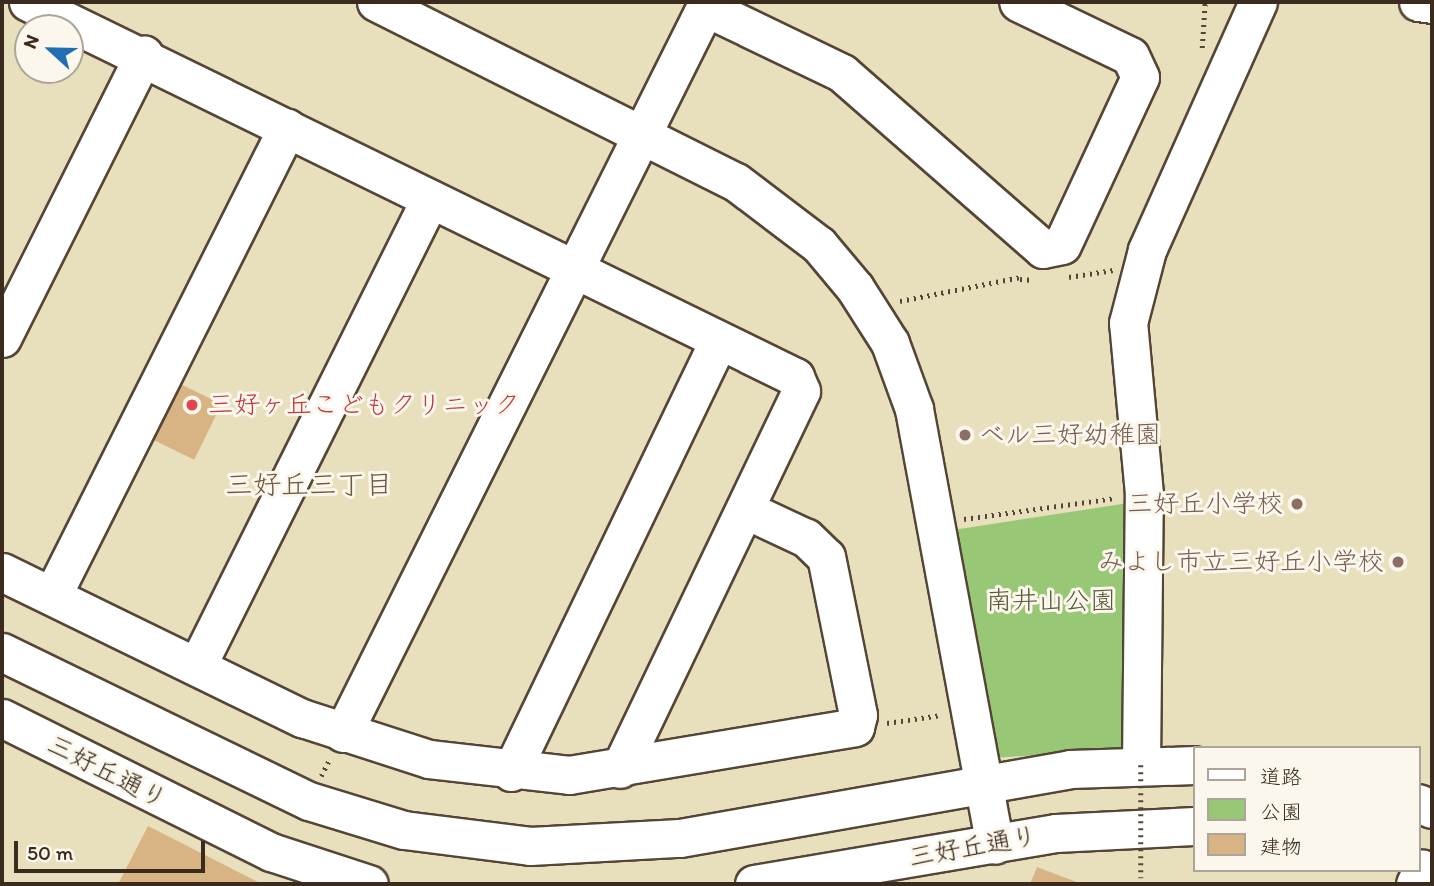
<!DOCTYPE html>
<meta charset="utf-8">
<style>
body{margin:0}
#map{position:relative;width:1434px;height:886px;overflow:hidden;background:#e8e0bc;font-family:Itim,"Klee One",sans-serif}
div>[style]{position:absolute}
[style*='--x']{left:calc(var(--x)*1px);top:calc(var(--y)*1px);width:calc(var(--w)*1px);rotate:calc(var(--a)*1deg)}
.green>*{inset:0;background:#98c775}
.building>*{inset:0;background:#d8b484;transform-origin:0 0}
.path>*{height:4.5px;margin-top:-2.25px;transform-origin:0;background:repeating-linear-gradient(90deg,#554536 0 2px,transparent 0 7px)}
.roads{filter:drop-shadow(2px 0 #554536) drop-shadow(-2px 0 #554536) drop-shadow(0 2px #554536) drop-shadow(0 -2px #554536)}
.minor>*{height:37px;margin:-18.5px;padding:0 18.5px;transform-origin:18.5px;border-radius:18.5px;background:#fff}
.path-bridge>*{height:4.5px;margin-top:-2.25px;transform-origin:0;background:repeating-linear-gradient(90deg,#554536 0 2px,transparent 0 7px)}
.dots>*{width:19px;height:19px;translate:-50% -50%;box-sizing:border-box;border:4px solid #fbf7ec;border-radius:50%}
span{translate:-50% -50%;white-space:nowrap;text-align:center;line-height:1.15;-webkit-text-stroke:6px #fbf7ec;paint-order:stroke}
.health-label{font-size:26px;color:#be3a42}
.left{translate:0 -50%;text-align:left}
.education-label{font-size:26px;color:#785e54}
.right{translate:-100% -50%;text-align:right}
.park-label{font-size:26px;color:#575938}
.street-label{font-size:26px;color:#3b2a1e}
.neighbourhood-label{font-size:28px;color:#725a42}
.frame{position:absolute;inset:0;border:4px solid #3b2a1e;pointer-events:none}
.legend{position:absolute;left:1193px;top:746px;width:228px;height:126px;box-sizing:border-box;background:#fbf7ec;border:2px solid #aea59a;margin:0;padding:9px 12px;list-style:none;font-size:21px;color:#3b2a1e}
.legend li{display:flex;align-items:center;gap:14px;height:35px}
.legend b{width:35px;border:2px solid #aea59a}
.north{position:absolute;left:14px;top:14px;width:70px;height:70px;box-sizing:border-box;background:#fbf7ec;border:2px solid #aea59a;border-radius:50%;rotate:292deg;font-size:19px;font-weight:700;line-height:28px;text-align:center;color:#3b2a1e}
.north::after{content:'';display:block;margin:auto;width:24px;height:32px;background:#1f6fb2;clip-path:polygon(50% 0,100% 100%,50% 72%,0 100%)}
.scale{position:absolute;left:14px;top:841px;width:191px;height:32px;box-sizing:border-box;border:4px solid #3b2a1e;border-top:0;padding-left:9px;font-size:21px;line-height:24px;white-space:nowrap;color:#3b2a1e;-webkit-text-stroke:5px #fbf7ec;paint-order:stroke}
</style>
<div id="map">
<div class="green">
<i style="clip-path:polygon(1135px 502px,1140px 748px,992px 758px,953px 530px)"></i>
</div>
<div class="building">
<i style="left:172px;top:380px;width:55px;height:62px;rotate:26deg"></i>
<i style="clip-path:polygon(148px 826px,262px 884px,118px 884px)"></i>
<i style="clip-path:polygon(1037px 867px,1082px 884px,1030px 884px)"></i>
</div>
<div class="path">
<i style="--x:1202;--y:48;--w:46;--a:-86.3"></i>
<i style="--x:1069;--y:277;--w:45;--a:-9"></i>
<i style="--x:1020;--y:279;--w:13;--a:4"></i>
<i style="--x:900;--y:301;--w:123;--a:-11.2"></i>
<i style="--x:964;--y:519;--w:152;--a:-7.9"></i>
<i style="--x:887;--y:723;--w:55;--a:-8.4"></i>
<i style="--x:321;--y:776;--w:20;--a:-63"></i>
</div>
<div class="roads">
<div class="minor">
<i style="--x:28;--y:2;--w:854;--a:26.05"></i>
<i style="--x:795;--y:377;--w:15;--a:67"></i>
<i style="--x:801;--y:391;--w:419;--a:115.6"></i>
<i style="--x:376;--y:2;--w:402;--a:26.6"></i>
<i style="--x:736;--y:182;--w:104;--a:37.2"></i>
<i style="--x:819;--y:245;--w:56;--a:50.1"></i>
<i style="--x:855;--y:288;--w:65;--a:57.5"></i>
<i style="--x:890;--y:343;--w:70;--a:70"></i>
<i style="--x:914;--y:409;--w:443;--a:79.5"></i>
<i style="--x:1418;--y:2;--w:14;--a:8"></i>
<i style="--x:705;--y:7;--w:152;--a:25.7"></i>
<i style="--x:842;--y:73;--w:267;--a:41.2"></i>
<i style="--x:1043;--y:249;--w:19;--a:-12"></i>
<i style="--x:1062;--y:245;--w:185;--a:-65.1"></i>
<i style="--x:1140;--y:77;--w:23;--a:-115"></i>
<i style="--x:1130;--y:56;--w:124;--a:-154.3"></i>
<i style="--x:2;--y:338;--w:317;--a:-63.4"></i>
<i style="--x:2;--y:572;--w:334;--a:26"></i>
<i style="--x:302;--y:718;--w:133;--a:17.9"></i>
<i style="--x:429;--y:759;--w:141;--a:6.5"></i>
<i style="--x:569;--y:775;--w:290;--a:-9.5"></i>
<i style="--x:855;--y:727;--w:12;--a:-76"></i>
<i style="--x:858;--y:715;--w:161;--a:-101.4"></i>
<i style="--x:826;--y:557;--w:28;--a:-136"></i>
<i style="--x:806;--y:538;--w:66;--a:-155"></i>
<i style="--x:52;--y:596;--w:524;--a:-63.34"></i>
<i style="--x:2;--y:652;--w:341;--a:25.9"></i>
<i style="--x:309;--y:801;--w:99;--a:17"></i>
<i style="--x:404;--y:830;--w:127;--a:7.2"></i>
<i style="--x:530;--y:846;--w:150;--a:-3.1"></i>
<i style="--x:680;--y:838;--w:396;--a:-10"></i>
<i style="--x:1070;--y:769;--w:124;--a:-1.8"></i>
<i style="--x:197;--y:666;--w:522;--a:-63.48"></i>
<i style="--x:2;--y:718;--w:301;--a:26.5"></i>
<i style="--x:271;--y:852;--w:103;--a:18.1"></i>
<i style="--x:343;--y:733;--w:817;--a:-63.47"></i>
<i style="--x:1141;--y:765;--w:271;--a:-89.4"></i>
<i style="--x:1144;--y:494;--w:172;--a:-95.3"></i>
<i style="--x:1128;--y:323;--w:75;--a:-75.4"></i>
<i style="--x:1147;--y:250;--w:272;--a:-65.9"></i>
<i style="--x:511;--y:772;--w:478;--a:-64.3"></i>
<i style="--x:1418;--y:803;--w:15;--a:23"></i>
<i style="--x:754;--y:884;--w:306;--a:-9.6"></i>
<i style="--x:1056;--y:833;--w:138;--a:-2.9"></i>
<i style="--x:1415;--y:884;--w:17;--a:-65"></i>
</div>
</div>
<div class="path-bridge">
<i style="--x:1141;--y:765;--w:113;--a:90"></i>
</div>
<div class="dots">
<i style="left:192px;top:405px;background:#e0444e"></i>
<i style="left:965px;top:435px;background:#8d6e63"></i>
<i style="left:1297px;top:504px;background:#8d6e63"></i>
<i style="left:1398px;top:562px;background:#8d6e63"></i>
</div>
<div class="health-label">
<span class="left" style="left:208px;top:405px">三好ヶ丘こどもクリニック</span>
</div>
<div class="education-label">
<span class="left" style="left:979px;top:435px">ベル三好幼稚園</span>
<span class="right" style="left:1283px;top:504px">三好丘小学校</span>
<span class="right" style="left:1384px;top:562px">みよし市立三好丘小学校</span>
</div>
<div class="park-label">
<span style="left:1051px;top:601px">南井山公園</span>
</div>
<div class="street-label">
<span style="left:107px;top:772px;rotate:27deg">三好丘通り</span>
<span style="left:973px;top:847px;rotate:-10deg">三好丘通り</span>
</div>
<div class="neighbourhood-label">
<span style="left:309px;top:484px">三好丘三丁目</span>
</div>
<div class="frame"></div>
<ul class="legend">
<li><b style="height:9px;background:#fff"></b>道路</li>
<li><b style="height:19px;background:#98c775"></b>公園</li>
<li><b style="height:19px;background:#d8b484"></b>建物</li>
</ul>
<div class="north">N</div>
<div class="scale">50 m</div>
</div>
